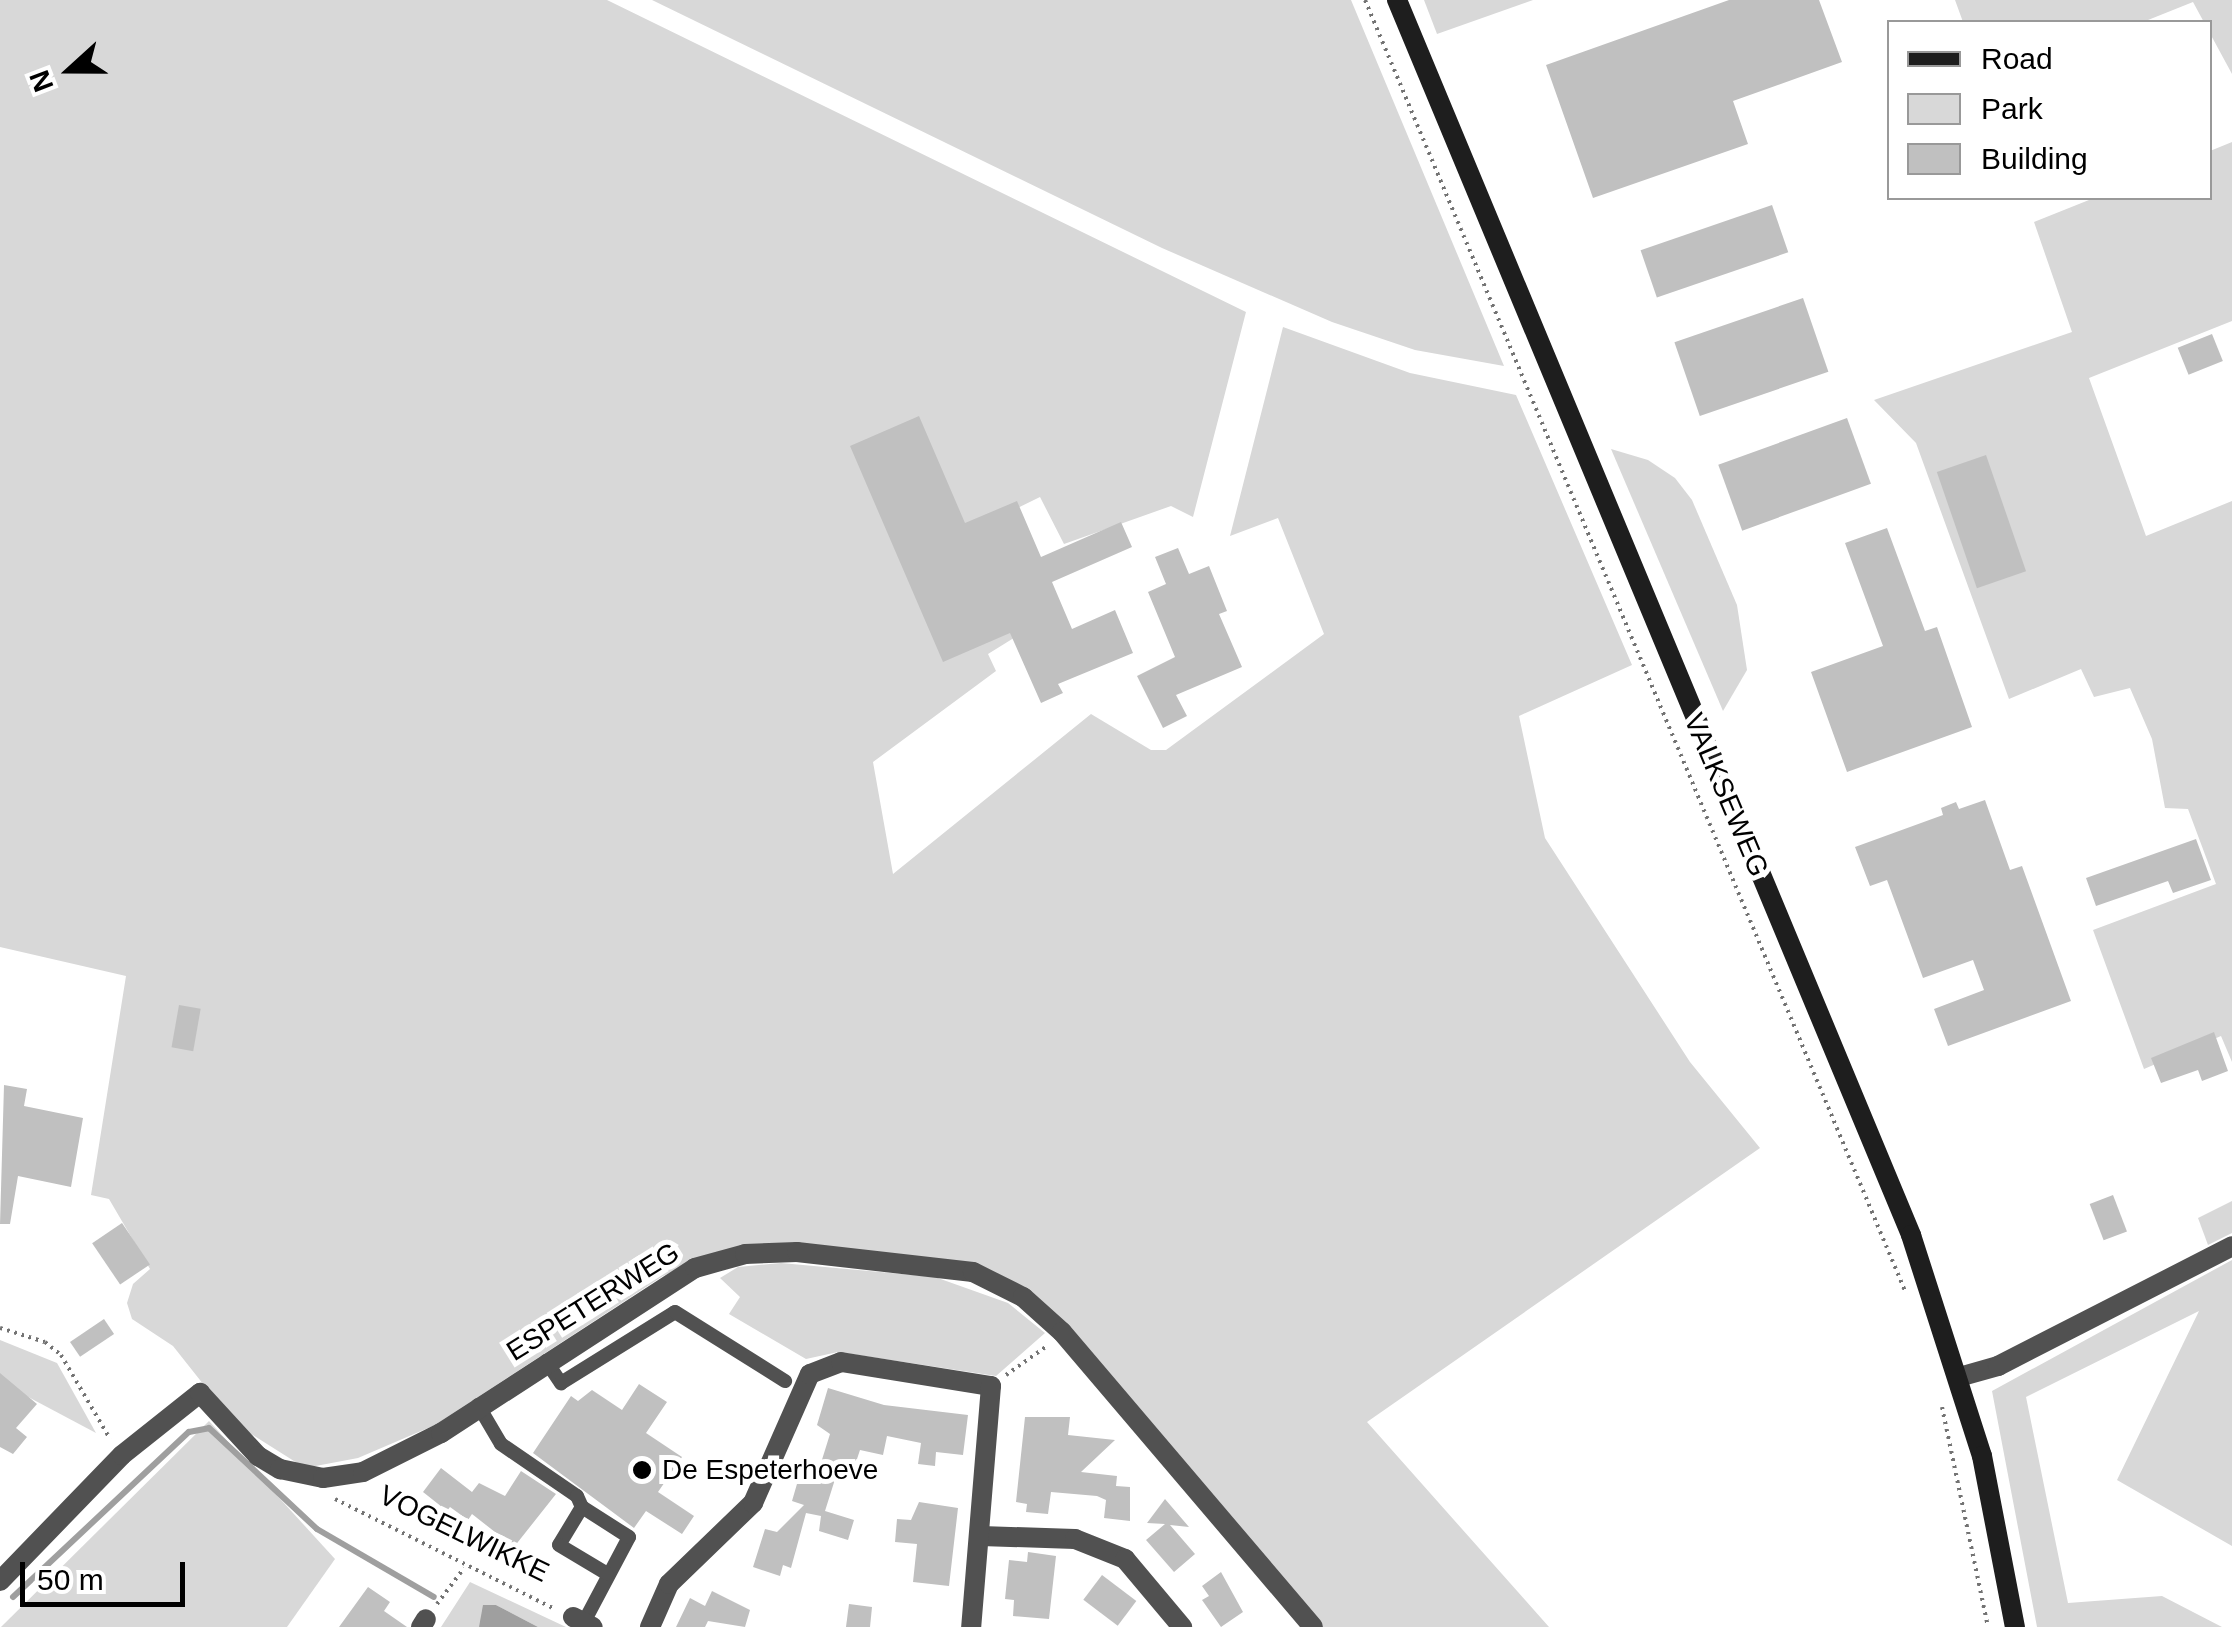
<!DOCTYPE html>
<style>
body{margin:0}
#map{position:relative;width:2232px;height:1627px;overflow:hidden;background:#fff;font-family:Helvetica,sans-serif}
div>[style]{position:absolute}
[style*='--x']{left:calc(var(--x)*1px);top:calc(var(--y)*1px);width:calc(var(--w)*1px);rotate:calc(var(--a)*1deg)}
.green>*{inset:0;background:#d8d8d8}
.water>*{inset:0;background:#9f9f9f}
.stream>*{height:6px;margin:-3px;padding:0 3px;transform-origin:3px;border-radius:3px;background:#9f9f9f}
.building>*{inset:0;background:#c0c0c0;transform-origin:0 0}
.path>*{height:4px;margin-top:-2px;transform-origin:0;background:repeating-linear-gradient(90deg,#737373 0 2.5px,transparent 0 7.5px)}
.service>*{height:14px;margin:-7px;padding:0 7px;transform-origin:7px;border-radius:7px;background:#515151}
.minor>*{height:20px;margin:-10px;padding:0 10px;transform-origin:10px;border-radius:10px;background:#515151}
.secondary>*{height:20px;margin:-10px;padding:0 10px;transform-origin:10px;border-radius:10px;background:#1e1e1e}
.dots>*{width:28px;height:28px;translate:-50% -50%;box-sizing:border-box;border:5px solid #fff;border-radius:50%}
span{translate:-50% -50%;white-space:nowrap;text-align:center;line-height:1.15;-webkit-text-stroke:10px #fff;paint-order:stroke}
.street-label{font-size:28px;color:#000}
.poi-label{font-size:28px;color:#000}
.left{translate:0 -50%;text-align:left}
.legend{position:absolute;left:1887px;top:20px;width:325px;height:180px;box-sizing:border-box;background:#fff;border:2px solid #999;margin:0;padding:12px 18px;list-style:none;font-size:30px;color:#000}
.legend li{display:flex;align-items:center;gap:20px;height:50px}
.legend b{width:50px;border:2px solid #999}
.north{position:absolute;left:20px;top:20px;width:100px;height:100px;-webkit-text-stroke:8px #fff;paint-order:stroke;rotate:249deg;font-size:28px;font-weight:700;line-height:40px;text-align:center;color:#000}
.north::after{content:'';display:block;margin:auto;width:35px;height:45px;background:#000;clip-path:polygon(50% 0,100% 100%,50% 72%,0 100%)}
.scale{position:absolute;left:20px;top:1562px;width:165px;height:45px;box-sizing:border-box;border:5px solid #000;border-top:0;padding-left:12px;font-size:30px;line-height:35px;white-space:nowrap;color:#000;-webkit-text-stroke:8px #fff;paint-order:stroke}
</style>
<div id="map">
<div class="green">
<i style="clip-path:polygon(0 0,607px 0,1246px 312px,1193px 517px,1171px 506px,1064px 544px,1040px 497px,970px 531px,1017px 636px,988px 654px,996px 671px,873px 762px,893px 874px,1091px 714px,1151px 750px,1166px 750px,1324px 634px,1278px 518px,1230px 536px,1283px 327px,1410px 373px,1516px 395px,1632px 665px,1519px 716px,1545px 838px,1690px 1062px,1760px 1148px,1367px 1422px,1549px 1627px,1321px 1627px,1058px 1321px,958px 1264px,698px 1260px,663px 1276px,435px 1425px,358px 1458px,305px 1468px,234px 1423px,173px 1346px,132px 1319px,127px 1303px,133px 1284px,150px 1269px,109px 1199px,91px 1195px,126px 976px,0 947px)"></i>
<i style="clip-path:polygon(652px 0,1351px 0,1504px 366px,1415px 350px,1332px 322px,1162px 248px)"></i>
<i style="clip-path:polygon(1424px 0,1533px 0,1437px 34px)"></i>
<i style="clip-path:polygon(1955px 0,2232px 0,2232px 74px,2193px 2px,2143px 22px,1963px 22px)"></i>
<i style="clip-path:polygon(2232px 142px,2232px 321px,2089px 378px,2146px 536px,2232px 501px,2232px 1062px,2221px 1036px,2144px 1069px,2093px 930px,2216px 884px,2188px 809px,2165px 808px,2152px 739px,2130px 688px,2094px 697px,2081px 669px,2009px 699px,1916px 443px,1874px 400px,2072px 332px,2034px 222px,2094px 198px,2210px 198px,2210px 151px)"></i>
<i style="clip-path:polygon(1611px 449px,1648px 460px,1675px 478px,1692px 500px,1737px 605px,1747px 670px,1723px 711px)"></i>
<i style="clip-path:polygon(2232px 1201px,2232px 1233px,2208px 1245px,2198px 1218px)"></i>
<i style="clip-path:polygon(2232px 1260px,2232px 1546px,2117px 1480px,2199px 1311px,2026px 1397px,2068px 1603px,2162px 1596px,2222px 1627px,2037px 1627px,1992px 1391px)"></i>
<i style="clip-path:polygon(781px 1263px,935px 1277px,1008px 1303px,1045px 1333px,996px 1376px,838px 1352px,806px 1359px,729px 1314px,740px 1297px,720px 1278px,738px 1267px)"></i>
<i style="clip-path:polygon(0 1340px,57px 1363px,96px 1433px,0 1382px)"></i>
<i style="clip-path:polygon(209px 1421px,335px 1559px,287px 1627px,1px 1627px)"></i>
<i style="clip-path:polygon(470px 1582px,566px 1627px,538px 1627px,496px 1605px,479px 1627px,441px 1627px)"></i>
</div>
<div class="water">
<i style="clip-path:polygon(483px 1605px,496px 1605px,538px 1627px,479px 1627px)"></i>
</div>
<div class="stream">
<i style="--x:13;--y:1597;--w:241;--a:-43.2"></i>
<i style="--x:189;--y:1432;--w:20;--a:-11"></i>
<i style="--x:209;--y:1428;--w:148;--a:43.1"></i>
<i style="--x:317;--y:1529;--w:135;--a:30.2"></i>
</div>
<div class="building">
<i style="clip-path:polygon(1729px 0,1819px 0,1842px 62px,1733px 101px,1748px 144px,1593px 198px,1546px 65px)"></i>
<i style="left:1772px;top:205px;width:50px;height:139px;rotate:71deg"></i>
<i style="left:1803px;top:298px;width:78px;height:136px;rotate:71deg"></i>
<i style="left:2212px;top:334px;width:29px;height:37px;rotate:68deg"></i>
<i style="clip-path:polygon(919px 416px,965px 523px,1017px 501px,1041px 557px,1121px 522px,1132px 547px,1052px 582px,1072px 629px,1115px 610px,1133px 653px,1058px 684px,1063px 693px,1041px 703px,1010px 633px,943px 662px,850px 446px)"></i>
<i style="left:1847px;top:418px;width:70px;height:137px;rotate:70deg"></i>
<i style="left:1986px;top:455px;width:123px;height:52px;rotate:71deg"></i>
<i style="clip-path:polygon(1887px 528px,1925px 631px,1937px 627px,1972px 727px,1847px 772px,1811px 672px,1883px 646px,1845px 543px)"></i>
<i style="clip-path:polygon(1178px 548px,1189px 574px,1209px 566px,1227px 611px,1219px 614px,1242px 667px,1176px 695px,1187px 716px,1163px 728px,1137px 676px,1175px 657px,1148px 592px,1166px 584px,1155px 557px)"></i>
<i style="clip-path:polygon(1985px 800px,2010px 870px,2022px 866px,2071px 1001px,1948px 1046px,1934px 1009px,1984px 990px,1973px 960px,1923px 978px,1887px 880px,1870px 886px,1855px 847px,1943px 815px,1941px 808px,1956px 802px,1959px 809px)"></i>
<i style="clip-path:polygon(2196px 839px,2211px 880px,2173px 893px,2168px 881px,2096px 906px,2086px 878px)"></i>
<i style="left:179px;top:1005px;width:22px;height:43px;rotate:10deg"></i>
<i style="clip-path:polygon(2214px 1032px,2228px 1071px,2202px 1081px,2198px 1070px,2161px 1083px,2151px 1058px)"></i>
<i style="clip-path:polygon(4px 1085px,27px 1089px,24px 1106px,83px 1118px,71px 1187px,18px 1176px,10px 1224px,0 1224px)"></i>
<i style="left:2113px;top:1195px;width:39px;height:25px;rotate:69deg"></i>
<i style="left:122px;top:1223px;width:50px;height:36px;rotate:56deg"></i>
<i style="left:104px;top:1319px;width:18px;height:41px;rotate:56deg"></i>
<i style="clip-path:polygon(0 1373px,37px 1404px,16px 1428px,27px 1437px,13px 1454px,0 1447px)"></i>
<i style="clip-path:polygon(639px 1384px,667px 1402px,646px 1433px,682px 1457px,658px 1492px,694px 1516px,682px 1534px,646px 1511px,634px 1528px,533px 1453px,571px 1396px,578px 1401px,592px 1390px,622px 1410px)"></i>
<i style="clip-path:polygon(828px 1388px,884px 1405px,968px 1415px,963px 1455px,936px 1452px,935px 1466px,918px 1464px,921px 1443px,887px 1436px,883px 1455px,860px 1450px,851px 1477px,837px 1473px,825px 1511px,854px 1520px,848px 1540px,819px 1531px,821px 1516px,806px 1513px,791px 1568px,783px 1565px,780px 1576px,753px 1567px,765px 1529px,777px 1532px,804px 1505px,792px 1501px,799px 1477px,815px 1482px,830px 1434px,817px 1425px)"></i>
<i style="clip-path:polygon(1025px 1417px,1070px 1417px,1068px 1435px,1115px 1440px,1081px 1472px,1117px 1476px,1116px 1486px,1130px 1487px,1130px 1521px,1104px 1518px,1106px 1500px,1097px 1496px,1051px 1492px,1048px 1514px,1026px 1512px,1027px 1504px,1016px 1502px)"></i>
<i style="clip-path:polygon(441px 1468px,472px 1492px,479px 1483px,505px 1496px,521px 1471px,556px 1494px,514px 1547px,472px 1514px,468px 1520px,450px 1507px,447px 1511px,423px 1492px)"></i>
<i style="clip-path:polygon(1165px 1499px,1189px 1527px,1170px 1525px,1195px 1554px,1174px 1572px,1146px 1540px,1165px 1524px,1147px 1523px)"></i>
<i style="clip-path:polygon(919px 1502px,958px 1508px,949px 1586px,913px 1582px,917px 1544px,895px 1542px,897px 1519px,911px 1520px)"></i>
<i style="clip-path:polygon(1028px 1552px,1056px 1556px,1049px 1619px,1013px 1616px,1014px 1600px,1005px 1599px,1009px 1560px,1027px 1562px)"></i>
<i style="clip-path:polygon(1221px 1572px,1243px 1612px,1221px 1627px,1202px 1600px,1209px 1596px,1202px 1586px)"></i>
<i style="left:1102px;top:1575px;width:43px;height:31px;rotate:37deg"></i>
<i style="clip-path:polygon(368px 1587px,390px 1602px,384px 1611px,407px 1627px,339px 1627px)"></i>
<i style="clip-path:polygon(712px 1591px,750px 1610px,745px 1627px,708px 1621px,705px 1627px,676px 1627px,690px 1598px,705px 1606px)"></i>
<i style="clip-path:polygon(849px 1604px,872px 1607px,870px 1627px,846px 1627px)"></i>
</div>
<div class="path">
<i style="--x:1365;--y:0;--w:1402;--a:67.3"></i>
<i style="--x:0;--y:1328;--w:47;--a:17.3"></i>
<i style="--x:45;--y:1342;--w:21;--a:39"></i>
<i style="--x:61;--y:1355;--w:97;--a:59.7"></i>
<i style="--x:1006;--y:1375;--w:50;--a:-35.3"></i>
<i style="--x:1942;--y:1407;--w:225;--a:78.2"></i>
<i style="--x:335;--y:1499;--w:246;--a:26.6"></i>
<i style="--x:437;--y:1604;--w:45;--a:-53.1"></i>
</div>
<div class="service">
<i style="--x:546;--y:1361;--w:27;--a:56"></i>
<i style="--x:561;--y:1383;--w:134;--a:-31.9"></i>
<i style="--x:675;--y:1312;--w:130;--a:32.1"></i>
<i style="--x:478;--y:1405;--w:45;--a:59.5"></i>
<i style="--x:501;--y:1444;--w:92;--a:34.4"></i>
<i style="--x:577;--y:1496;--w:12;--a:66"></i>
<i style="--x:584;--y:1622;--w:96;--a:-62.1"></i>
<i style="--x:629;--y:1537;--w:56;--a:-147.4"></i>
<i style="--x:582;--y:1507;--w:44;--a:121.2"></i>
<i style="--x:559;--y:1545;--w:55;--a:30.8"></i>
</div>
<div class="minor">
<i style="--x:1959;--y:1377;--w:41;--a:-15.8"></i>
<i style="--x:1998;--y:1366;--w:263;--a:-27.1"></i>
<i style="--x:981;--y:1536;--w:94;--a:1.8"></i>
<i style="--x:1075;--y:1539;--w:54;--a:21.8"></i>
<i style="--x:1125;--y:1559;--w:89;--a:50"></i>
<i style="--x:0;--y:1581;--w:175;--a:-45.9"></i>
<i style="--x:122;--y:1455;--w:100;--a:-38.5"></i>
<i style="--x:200;--y:1393;--w:86;--a:47.4"></i>
<i style="--x:258;--y:1456;--w:26;--a:31"></i>
<i style="--x:280;--y:1469;--w:44;--a:11.8"></i>
<i style="--x:323;--y:1478;--w:40;--a:-8.5"></i>
<i style="--x:363;--y:1472;--w:87;--a:-26.6"></i>
<i style="--x:441;--y:1433;--w:303;--a:-33"></i>
<i style="--x:695;--y:1268;--w:52;--a:-15.6"></i>
<i style="--x:745;--y:1254;--w:52;--a:-2.2"></i>
<i style="--x:797;--y:1252;--w:177;--a:6.5"></i>
<i style="--x:973;--y:1272;--w:56;--a:26.6"></i>
<i style="--x:1023;--y:1297;--w:52;--a:41.9"></i>
<i style="--x:1062;--y:1332;--w:387;--a:49.6"></i>
<i style="--x:573;--y:1617;--w:22;--a:27"></i>
<i style="--x:421;--y:1627;--w:9;--a:-58"></i>
<i style="--x:650;--y:1627;--w:47;--a:-66.2"></i>
<i style="--x:669;--y:1584;--w:117;--a:-44"></i>
<i style="--x:753;--y:1503;--w:141;--a:-66.2"></i>
<i style="--x:810;--y:1374;--w:33;--a:-21"></i>
<i style="--x:841;--y:1362;--w:152;--a:9.1"></i>
<i style="--x:991;--y:1386;--w:242;--a:94.7"></i>
</div>
<div class="secondary">
<i style="--x:1397;--y:0;--w:1338;--a:67.4"></i>
<i style="--x:1911;--y:1235;--w:232;--a:72.2"></i>
<i style="--x:1982;--y:1456;--w:174;--a:79.1"></i>
</div>
<div class="dots">
<i style="left:642px;top:1470px;background:#000"></i>
</div>
<div class="street-label">
<span style="left:1726px;top:795px;rotate:67deg">VALKSEWEG</span>
<span style="left:593px;top:1302px;rotate:-32deg">ESPETERWEG</span>
<span style="left:464px;top:1534px;rotate:26deg">VOGELWIKKE</span>
</div>
<div class="poi-label">
<span class="left" style="left:662px;top:1470px">De Espeterhoeve</span>
</div>
<ul class="legend">
<li><b style="height:12px;background:#1e1e1e"></b>Road</li>
<li><b style="height:28px;background:#d8d8d8"></b>Park</li>
<li><b style="height:28px;background:#c0c0c0"></b>Building</li>
</ul>
<div class="north">N</div>
<div class="scale">50 m</div>
</div>
